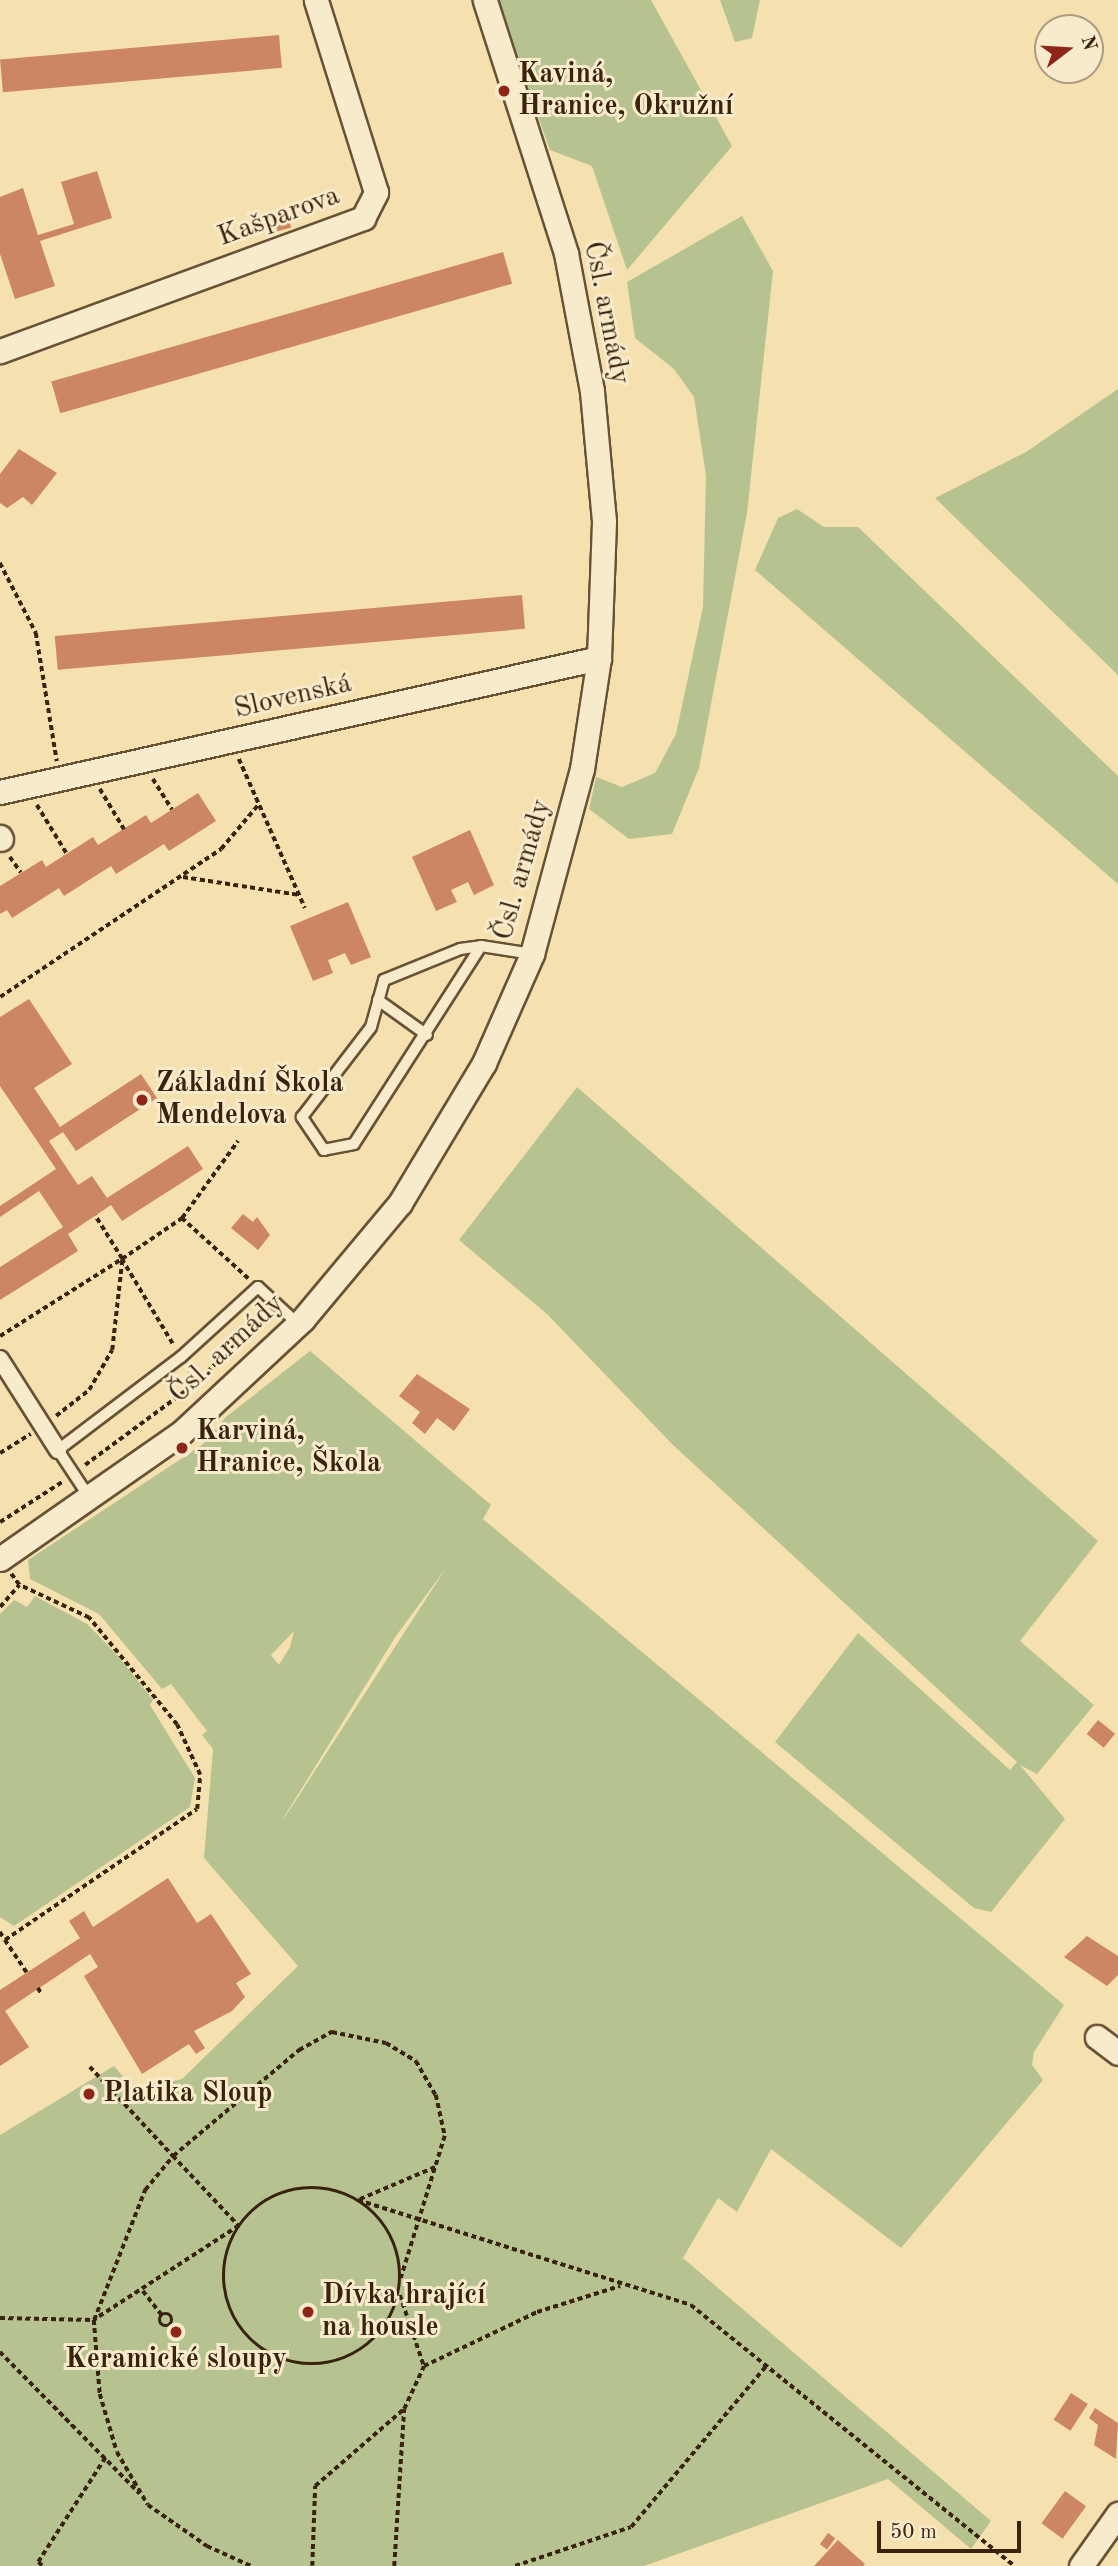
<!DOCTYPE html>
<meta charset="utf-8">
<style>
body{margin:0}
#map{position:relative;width:1118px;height:2566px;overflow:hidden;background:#f5e0af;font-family:"Old Standard TT",serif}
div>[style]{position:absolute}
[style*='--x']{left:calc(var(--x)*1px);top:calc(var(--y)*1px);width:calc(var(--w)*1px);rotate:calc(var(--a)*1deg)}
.green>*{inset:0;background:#b6c390}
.building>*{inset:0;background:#cc8762;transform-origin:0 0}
.path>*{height:3.5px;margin-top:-1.75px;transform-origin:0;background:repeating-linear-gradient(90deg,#39220e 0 5px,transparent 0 8.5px)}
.path>.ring{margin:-1.75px;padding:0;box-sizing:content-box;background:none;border:3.5px solid #39220e;border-radius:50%}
.roads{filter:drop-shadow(2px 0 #685236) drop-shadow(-2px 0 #685236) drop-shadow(0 2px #685236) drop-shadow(0 -2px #685236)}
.service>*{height:10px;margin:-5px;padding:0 5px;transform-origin:5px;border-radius:5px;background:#f8ebcb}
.pedestrian>*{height:16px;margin:-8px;padding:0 8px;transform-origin:8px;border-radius:8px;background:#f8ebcb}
.minor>*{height:23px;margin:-11.5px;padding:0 11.5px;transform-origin:11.5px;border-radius:11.5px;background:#f8ebcb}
.dots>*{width:19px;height:19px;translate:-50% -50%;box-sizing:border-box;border:4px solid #f8ebcb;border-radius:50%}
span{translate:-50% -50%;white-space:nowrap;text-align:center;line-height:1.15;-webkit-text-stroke:6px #f8ebcb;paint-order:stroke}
.poi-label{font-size:28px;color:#39220e;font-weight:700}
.left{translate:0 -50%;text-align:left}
.street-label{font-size:28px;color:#39220e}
.north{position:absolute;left:1034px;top:14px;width:70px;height:70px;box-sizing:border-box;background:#f8ebcb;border:2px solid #ac9b7f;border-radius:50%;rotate:73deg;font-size:19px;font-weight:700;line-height:28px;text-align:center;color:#39220e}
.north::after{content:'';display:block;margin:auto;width:24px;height:32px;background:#8f2418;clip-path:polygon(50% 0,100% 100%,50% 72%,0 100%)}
.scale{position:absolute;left:877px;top:2521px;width:144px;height:32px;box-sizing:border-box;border:4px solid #39220e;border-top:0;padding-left:9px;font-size:21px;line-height:24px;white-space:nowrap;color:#39220e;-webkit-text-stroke:5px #f8ebcb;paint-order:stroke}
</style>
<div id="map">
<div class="green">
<i style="clip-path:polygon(496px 0,651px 0,732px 146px,627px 270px,592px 166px,550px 150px)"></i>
<i style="clip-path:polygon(720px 0,760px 0,752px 38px,735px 42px)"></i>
<i style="clip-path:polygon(742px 216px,773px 271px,747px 513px,699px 768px,672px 834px,629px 839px,589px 809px,596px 777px,622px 787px,655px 773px,676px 734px,703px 607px,706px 476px,694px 397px,674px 369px,635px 338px,627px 282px)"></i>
<i style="clip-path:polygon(1118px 389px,1118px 675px,935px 498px,1026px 452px)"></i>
<i style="clip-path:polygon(797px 509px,824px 527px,858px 527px,1118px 776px,1118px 884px,755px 570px,778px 518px)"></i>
<i style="clip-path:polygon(577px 1087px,1098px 1541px,1020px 1641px,1094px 1705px,1037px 1774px,1020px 1765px,1065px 1819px,991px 1912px,974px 1908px,775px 1742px,858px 1633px,1010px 1770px,1017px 1762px,673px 1445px,547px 1314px,459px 1240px)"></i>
<i style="clip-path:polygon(evenodd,310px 1351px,491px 1505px,483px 1519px,1064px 2005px,1034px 2052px,1032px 2065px,1043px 2080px,901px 2248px,771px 2149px,737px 2212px,718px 2198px,683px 2258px,991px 2521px,971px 2549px,888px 2479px,644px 2566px,0 2566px,0 2135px,114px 2066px,135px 2090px,182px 2079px,298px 1966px,204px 1858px,213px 1749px,202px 1735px,207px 1731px,171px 1684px,162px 1689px,99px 1614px,30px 1579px,28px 1560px,202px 1445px,226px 1417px,310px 1351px,446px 1568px,285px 1817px,284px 1817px,396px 1636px,446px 1568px,310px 1351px,294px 1631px,290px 1647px,279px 1665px,271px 1655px,294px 1631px)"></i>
<i style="clip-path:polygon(35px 1596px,87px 1624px,119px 1657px,153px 1700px,150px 1705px,195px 1778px,190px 1807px,14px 1926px,0 1917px,0 1614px,14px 1600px,27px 1607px)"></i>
</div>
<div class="building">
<i style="left:279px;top:35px;width:33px;height:280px;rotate:85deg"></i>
<i style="clip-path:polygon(97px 171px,112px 218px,40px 241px,55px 286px,15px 299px,0 254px,0 197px,23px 188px,38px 235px,74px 224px,61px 182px)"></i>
<i style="left:287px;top:213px;width:15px;height:17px;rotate:74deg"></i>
<i style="left:503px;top:252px;width:33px;height:470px;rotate:74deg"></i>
<i style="clip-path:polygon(19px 449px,57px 473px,32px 505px,23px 497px,7px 508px,0 503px,0 474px)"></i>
<i style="left:522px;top:595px;width:34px;height:469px;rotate:85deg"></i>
<i style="clip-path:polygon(198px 793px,216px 821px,169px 851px,164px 844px,116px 874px,111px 866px,64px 896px,59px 888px,12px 918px,7px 910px,0 914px,0 886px,42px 860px,46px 867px,93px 837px,98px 845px,146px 815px,151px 823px)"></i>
<i style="clip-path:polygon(470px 830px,494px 885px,474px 895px,468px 882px,451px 890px,457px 902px,436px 911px,412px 857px)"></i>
<i style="clip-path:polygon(348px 902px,371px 957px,351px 965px,345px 953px,328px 960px,333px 973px,313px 981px,290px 926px)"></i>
<i style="clip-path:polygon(29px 999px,72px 1064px,34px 1088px,60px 1127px,141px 1074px,157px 1098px,76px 1151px,63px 1132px,49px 1141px,78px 1185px,92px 1176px,107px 1198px,188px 1146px,203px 1169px,122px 1221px,111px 1205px,68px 1234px,78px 1251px,0 1300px,0 1267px,63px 1227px,39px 1191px,0 1217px,0 1206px,56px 1169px,0 1086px,0 1017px)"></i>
<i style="clip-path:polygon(243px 1214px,253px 1222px,257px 1217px,270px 1235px,258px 1250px,231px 1228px)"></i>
<i style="clip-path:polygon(417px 1374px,470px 1409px,454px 1431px,437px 1418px,425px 1434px,412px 1423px,420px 1412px,399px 1396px)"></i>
<i style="left:1098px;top:1720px;width:22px;height:18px;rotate:39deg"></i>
<i style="clip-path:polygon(168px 1878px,197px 1923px,211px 1914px,251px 1974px,236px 1983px,245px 1997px,232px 2011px,194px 2031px,205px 2048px,196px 2054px,189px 2044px,142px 2074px,84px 1976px,98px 1967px,90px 1954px,5px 2011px,29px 2047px,0 2066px,0 1990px,80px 1938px,69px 1921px,84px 1911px,93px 1927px)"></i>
<i style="clip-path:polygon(1087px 1936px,1118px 1956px,1118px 1975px,1107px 1986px,1064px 1957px)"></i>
<i style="left:1071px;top:2393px;width:20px;height:32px;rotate:33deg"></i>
<i style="clip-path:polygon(1095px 2408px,1118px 2423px,1116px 2459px,1094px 2445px,1098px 2425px,1089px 2418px)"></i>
<i style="left:1065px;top:2491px;width:26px;height:40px;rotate:36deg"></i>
<i style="left:828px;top:2533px;width:9px;height:14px;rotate:36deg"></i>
<i style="clip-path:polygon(838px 2540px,865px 2564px,863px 2566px,814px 2566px)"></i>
</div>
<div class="path">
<i style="--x:0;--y:563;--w:79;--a:62.8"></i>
<i style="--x:36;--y:633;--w:130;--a:80.7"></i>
<i style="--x:239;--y:759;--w:163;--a:66.1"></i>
<i style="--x:153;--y:779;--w:36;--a:58"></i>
<i style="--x:100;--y:789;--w:47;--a:59"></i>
<i style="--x:37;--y:805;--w:57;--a:58.5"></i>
<i style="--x:10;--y:857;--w:19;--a:55"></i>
<i style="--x:183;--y:877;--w:117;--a:8.8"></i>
<i style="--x:0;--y:997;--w:266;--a:-33.8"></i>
<i style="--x:221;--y:849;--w:57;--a:-49.9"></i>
<i style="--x:182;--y:1218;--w:95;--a:-54"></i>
<i style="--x:122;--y:1259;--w:99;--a:59"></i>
<i style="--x:122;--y:1259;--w:73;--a:-34.3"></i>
<i style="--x:182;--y:1218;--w:91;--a:42.3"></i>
<i style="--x:0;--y:1336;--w:144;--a:-32.3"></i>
<i style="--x:122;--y:1259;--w:51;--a:-122.1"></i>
<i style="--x:195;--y:1384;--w:100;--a:-44.6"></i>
<i style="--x:56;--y:1416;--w:42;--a:-38.2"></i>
<i style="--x:89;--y:1390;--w:46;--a:-60.1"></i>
<i style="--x:112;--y:1350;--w:90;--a:-83.6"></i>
<i style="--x:0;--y:1453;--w:36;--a:-32"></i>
<i style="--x:85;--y:1465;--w:137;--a:-36.4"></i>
<i style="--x:195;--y:1384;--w:17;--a:-115"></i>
<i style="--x:0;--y:1522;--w:74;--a:-32.8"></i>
<i style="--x:0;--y:1607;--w:29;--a:-49"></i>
<i style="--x:0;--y:1932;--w:9;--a:58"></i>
<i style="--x:5;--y:1940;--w:232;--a:-34.3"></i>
<i style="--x:197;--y:1809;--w:34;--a:-85"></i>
<i style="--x:200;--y:1775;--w:55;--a:-114.7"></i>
<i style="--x:177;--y:1725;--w:139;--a:-129.4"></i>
<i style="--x:89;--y:1618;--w:77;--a:-154.8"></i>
<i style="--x:19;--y:1585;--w:14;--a:-126"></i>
<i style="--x:5;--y:1940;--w:40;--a:56"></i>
<i style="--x:38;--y:1988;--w:6;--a:59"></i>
<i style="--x:90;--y:2067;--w:122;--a:47"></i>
<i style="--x:173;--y:2156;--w:96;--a:46.7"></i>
<i style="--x:239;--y:2226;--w:173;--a:147"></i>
<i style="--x:94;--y:2320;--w:140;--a:-68.6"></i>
<i style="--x:145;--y:2190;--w:44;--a:-50.5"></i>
<i style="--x:173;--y:2156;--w:165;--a:-40.1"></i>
<i style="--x:299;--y:2050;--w:38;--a:-29"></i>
<i style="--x:332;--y:2032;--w:55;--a:11.5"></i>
<i style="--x:386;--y:2043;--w:35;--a:31"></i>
<i style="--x:416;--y:2061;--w:39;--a:60"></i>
<i style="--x:436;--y:2095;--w:42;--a:77.6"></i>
<i style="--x:445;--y:2136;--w:149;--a:107.2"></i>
<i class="ring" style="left:224px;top:2188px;width:172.5px;height:172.5px"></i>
<i style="--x:360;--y:2199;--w:82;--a:-23.1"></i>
<i style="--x:358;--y:2200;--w:349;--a:17.5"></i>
<i style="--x:691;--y:2305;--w:416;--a:38.9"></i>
<i style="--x:143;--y:2291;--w:31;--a:52"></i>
<i style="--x:400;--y:2295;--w:75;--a:71.3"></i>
<i class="ring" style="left:160px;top:2314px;width:8.5px;height:8.5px"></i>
<i style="--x:0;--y:2318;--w:94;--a:1.2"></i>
<i style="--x:94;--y:2320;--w:74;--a:85.4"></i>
<i style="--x:100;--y:2394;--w:60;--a:73.7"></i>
<i style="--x:117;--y:2452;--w:61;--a:59.7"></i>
<i style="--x:148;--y:2505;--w:72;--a:34.8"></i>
<i style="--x:207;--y:2546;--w:48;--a:24.4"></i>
<i style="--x:0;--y:2352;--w:199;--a:45.4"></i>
<i style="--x:42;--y:2566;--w:6;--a:-135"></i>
<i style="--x:38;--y:2562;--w:124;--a:-57.2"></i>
<i style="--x:312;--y:2566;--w:80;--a:-87.9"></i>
<i style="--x:315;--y:2486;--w:118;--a:-40.9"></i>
<i style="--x:394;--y:2566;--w:157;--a:-86.4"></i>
<i style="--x:404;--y:2409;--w:47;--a:-65.1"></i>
<i style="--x:424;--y:2366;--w:125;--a:-25.5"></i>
<i style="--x:537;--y:2312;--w:87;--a:-17.4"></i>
<i style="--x:515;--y:2566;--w:122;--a:-18.6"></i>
<i style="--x:631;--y:2527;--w:210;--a:-50"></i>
</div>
<div class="roads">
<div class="service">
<i style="--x:481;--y:946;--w:235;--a:122.7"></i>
<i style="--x:354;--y:1144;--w:31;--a:169"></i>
<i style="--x:324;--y:1150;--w:40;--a:-124"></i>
<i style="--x:302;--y:1117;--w:113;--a:-52.5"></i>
<i style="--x:371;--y:1027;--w:49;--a:-74.5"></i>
<i style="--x:384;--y:980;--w:82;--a:-22.2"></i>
<i style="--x:460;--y:949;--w:21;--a:-8"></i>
<i style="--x:481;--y:946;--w:52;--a:8.9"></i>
<i style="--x:378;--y:1000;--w:60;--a:35.5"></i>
<i style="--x:89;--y:1497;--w:56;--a:-123.4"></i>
<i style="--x:58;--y:1450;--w:154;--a:-37.1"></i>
<i style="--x:181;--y:1357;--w:104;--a:-42.3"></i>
<i style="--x:258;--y:1287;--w:54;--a:42.8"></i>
</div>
<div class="pedestrian">
<i style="--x:0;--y:1359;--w:108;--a:57.5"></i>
</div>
<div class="minor">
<i style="--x:0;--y:351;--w:387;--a:-20.1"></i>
<i style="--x:363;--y:218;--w:29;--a:-63"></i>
<i style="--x:376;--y:192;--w:201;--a:-107.4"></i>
<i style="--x:0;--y:792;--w:614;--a:-12.61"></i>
<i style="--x:0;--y:837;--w:2;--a:63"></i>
<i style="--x:0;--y:1559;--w:222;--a:-34.9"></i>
<i style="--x:182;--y:1432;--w:166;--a:-43"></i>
<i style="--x:303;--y:1319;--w:151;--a:-50.1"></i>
<i style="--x:400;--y:1203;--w:163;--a:-59"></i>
<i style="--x:484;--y:1063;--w:119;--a:-66.2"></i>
<i style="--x:532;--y:954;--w:192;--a:-74.9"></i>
<i style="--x:582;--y:769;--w:112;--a:-81.3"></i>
<i style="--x:599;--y:658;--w:137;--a:-87.9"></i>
<i style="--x:604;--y:521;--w:131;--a:-95.3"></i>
<i style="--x:592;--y:391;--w:140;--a:-100.7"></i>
<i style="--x:566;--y:253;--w:266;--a:-107.8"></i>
<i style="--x:1097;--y:2037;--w:26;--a:37"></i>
<i style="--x:1081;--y:2566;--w:64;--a:-54.6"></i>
</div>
</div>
<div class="dots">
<i style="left:504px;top:91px;background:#8f2418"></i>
<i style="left:142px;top:1100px;background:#8f2418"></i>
<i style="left:182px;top:1448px;background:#8f2418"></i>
<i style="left:89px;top:2094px;background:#8f2418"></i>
<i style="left:308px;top:2312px;background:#8f2418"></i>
<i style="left:176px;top:2332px;background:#8f2418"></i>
</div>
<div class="poi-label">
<span class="left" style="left:518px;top:91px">Kaviná,<br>Hranice, Okružní</span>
<span class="left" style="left:156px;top:1100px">Základní Škola<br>Mendelova</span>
<span class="left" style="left:196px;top:1448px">Karviná,<br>Hranice, Škola</span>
<span class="left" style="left:103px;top:2094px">Platika Sloup</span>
<span class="left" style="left:322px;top:2312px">Dívka hrající<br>na housle</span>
<span style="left:176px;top:2360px">Keramické sloupy</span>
</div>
<div class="street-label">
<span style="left:279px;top:217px;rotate:-20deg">Kašparova</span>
<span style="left:606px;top:313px;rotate:79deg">Čsl. armády</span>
<span style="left:293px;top:697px;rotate:-13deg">Slovenská</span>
<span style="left:523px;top:870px;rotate:-74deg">Čsl. armády</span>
<span style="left:227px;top:1349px;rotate:-43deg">Čsl. armády</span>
</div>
<div class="north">N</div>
<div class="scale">50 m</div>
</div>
